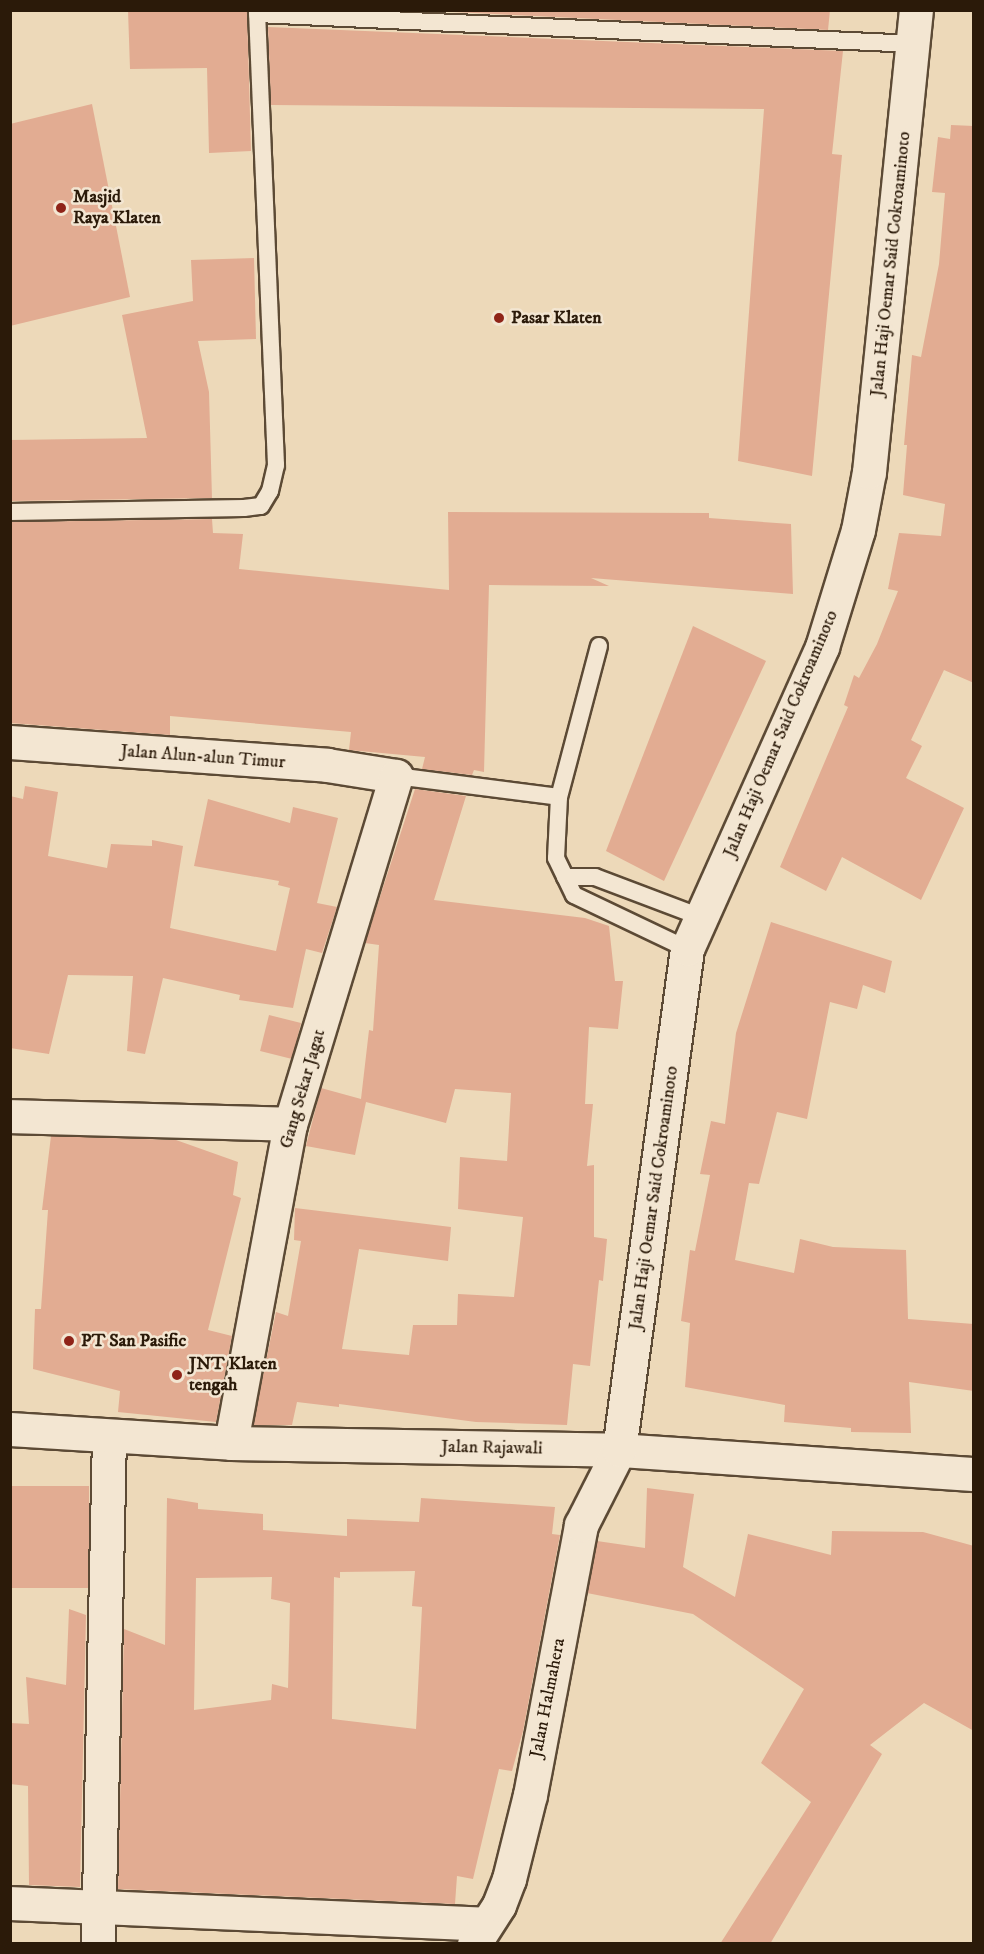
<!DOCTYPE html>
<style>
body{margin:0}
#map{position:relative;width:984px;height:1954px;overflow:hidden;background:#edd9b9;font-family:"IM FELL DW Pica",serif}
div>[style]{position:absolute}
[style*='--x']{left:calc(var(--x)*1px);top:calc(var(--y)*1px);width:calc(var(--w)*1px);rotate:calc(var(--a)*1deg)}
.building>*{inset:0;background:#e2ac92;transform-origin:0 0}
.roads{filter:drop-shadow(2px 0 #5c4a35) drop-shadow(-2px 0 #5c4a35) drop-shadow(0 2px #5c4a35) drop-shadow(0 -2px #5c4a35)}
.service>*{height:16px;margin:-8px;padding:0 8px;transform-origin:8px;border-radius:8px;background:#f3e6d2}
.minor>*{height:33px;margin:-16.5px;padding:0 16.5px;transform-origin:16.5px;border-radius:16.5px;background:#f3e6d2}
.tertiary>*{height:33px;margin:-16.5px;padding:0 16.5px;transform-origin:16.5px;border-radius:16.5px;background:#f3e6d2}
.secondary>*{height:33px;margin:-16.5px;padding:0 16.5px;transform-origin:16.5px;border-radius:16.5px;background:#f3e6d2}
.dots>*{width:16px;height:16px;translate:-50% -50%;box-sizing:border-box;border:3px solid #f3e6d2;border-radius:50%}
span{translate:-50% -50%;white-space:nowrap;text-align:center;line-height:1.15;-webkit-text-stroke:5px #f3e6d2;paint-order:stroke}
.poi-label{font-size:18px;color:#2b1a09;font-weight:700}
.left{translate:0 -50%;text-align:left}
.street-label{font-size:18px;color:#2b1a09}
.frame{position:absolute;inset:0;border:12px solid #2b1a09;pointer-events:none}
</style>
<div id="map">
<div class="building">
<i style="clip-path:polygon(128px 10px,247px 10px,251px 151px,209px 153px,207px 68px,130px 69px)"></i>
<i style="clip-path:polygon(411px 10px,830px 10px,828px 30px)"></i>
<i style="clip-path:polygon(268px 27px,843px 51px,832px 154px,842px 155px,812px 476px,738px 461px,764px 109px,271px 105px)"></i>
<i style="clip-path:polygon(92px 104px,130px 297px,10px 326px,10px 124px)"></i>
<i style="clip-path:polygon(951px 125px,974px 126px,974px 683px,944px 670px,911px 740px,922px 746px,906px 778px,964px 808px,921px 900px,842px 857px,826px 891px,780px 867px,848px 707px,844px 705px,854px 675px,859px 678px,877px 644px,898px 591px,888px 589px,899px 533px,941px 536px,945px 504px,903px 495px,907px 445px,904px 445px,912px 355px,921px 357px,939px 264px,945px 193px,932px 192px,938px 137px,950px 139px)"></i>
<i style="clip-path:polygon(254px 258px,256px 339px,198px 341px,209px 392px,212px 498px,10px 501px,10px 440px,147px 438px,122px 315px,193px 301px,191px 260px)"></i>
<i style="clip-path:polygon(448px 512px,709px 513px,709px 518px,791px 524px,793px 594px,591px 578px,609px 586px,489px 585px,484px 772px,474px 770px,472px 775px,422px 769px,425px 757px,349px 750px,351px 732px,170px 716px,170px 735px,10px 723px,10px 522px,212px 519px,213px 533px,243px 534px,239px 569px,449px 590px)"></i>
<i style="clip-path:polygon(693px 626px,766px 661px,664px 881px,606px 851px)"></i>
<i style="clip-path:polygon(25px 786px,58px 792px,48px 856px,107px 868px,111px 844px,152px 846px,152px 840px,183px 846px,170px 928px,276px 951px,290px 888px,278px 885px,279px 881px,194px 866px,208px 799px,290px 823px,293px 807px,338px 818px,317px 903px,337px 907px,322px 953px,306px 949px,293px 1008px,239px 1000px,240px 995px,163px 978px,145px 1054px,127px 1051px,133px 976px,68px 975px,49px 1054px,10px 1048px,10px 796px,23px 799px)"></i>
<i style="clip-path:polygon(415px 789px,466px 796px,434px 900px,585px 918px,609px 926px,615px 981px,623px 981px,618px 1029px,589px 1027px,585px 1104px,593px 1104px,587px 1166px,594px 1165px,594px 1237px,607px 1239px,603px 1281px,599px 1280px,590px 1366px,573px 1364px,567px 1425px,476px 1422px,339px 1404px,339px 1407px,297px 1402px,292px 1425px,253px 1425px,276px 1312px,288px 1316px,301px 1241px,294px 1240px,295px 1208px,451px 1227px,448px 1261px,359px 1249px,342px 1349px,409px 1355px,413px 1325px,457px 1325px,458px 1294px,514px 1297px,523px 1217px,458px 1209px,460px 1157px,507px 1161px,511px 1093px,455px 1089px,446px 1123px,366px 1102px,355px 1155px,306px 1146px,321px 1088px,361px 1099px,369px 1030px,373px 1031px,379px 945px,365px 943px)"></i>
<i style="clip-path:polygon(771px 922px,892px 961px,885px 993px,863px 985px,857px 1009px,830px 1002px,807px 1119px,777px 1112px,759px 1184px,749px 1183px,735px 1260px,794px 1273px,800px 1239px,833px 1247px,906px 1250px,908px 1319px,974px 1324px,974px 1391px,909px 1382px,911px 1433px,851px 1432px,851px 1428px,784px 1422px,785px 1405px,685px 1387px,690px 1323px,681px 1321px,690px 1250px,695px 1251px,710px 1175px,700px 1174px,711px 1121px,725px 1124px,736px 1033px)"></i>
<i style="left:269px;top:1015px;width:33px;height:37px;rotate:14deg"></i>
<i style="clip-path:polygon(51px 1136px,176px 1140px,238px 1162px,233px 1195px,241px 1198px,208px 1330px,232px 1336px,216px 1422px,118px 1412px,120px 1391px,33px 1369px,35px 1309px,41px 1309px,48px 1210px,42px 1210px)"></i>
<i style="left:10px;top:1486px;width:79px;height:102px"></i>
<i style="clip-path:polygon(647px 1488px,694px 1494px,683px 1567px,735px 1597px,748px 1534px,831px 1555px,832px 1531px,923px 1532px,974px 1546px,974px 1731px,924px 1703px,870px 1745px,882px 1754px,770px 1944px,720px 1944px,811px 1802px,761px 1763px,804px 1689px,693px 1614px,587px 1593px,597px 1541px,645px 1548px)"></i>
<i style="clip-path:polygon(evenodd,167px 1498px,198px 1503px,198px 1509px,263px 1514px,263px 1530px,347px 1536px,347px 1519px,419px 1522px,421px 1498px,555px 1507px,552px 1534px,560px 1535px,523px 1731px,512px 1771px,499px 1769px,473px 1879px,457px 1876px,455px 1904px,118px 1889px,124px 1629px,165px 1645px,167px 1498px,415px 1571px,412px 1606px,422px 1607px,416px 1729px,332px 1719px,334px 1577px,340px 1578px,340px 1572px,415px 1571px,167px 1498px,272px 1577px,271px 1599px,290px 1603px,288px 1688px,272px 1684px,271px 1700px,194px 1710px,196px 1578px,272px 1577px)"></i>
<i style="clip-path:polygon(69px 1609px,86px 1615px,80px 1887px,29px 1885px,28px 1786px,10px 1784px,10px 1723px,29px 1724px,26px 1677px,66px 1685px)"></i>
</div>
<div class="roads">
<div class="service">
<i style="--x:257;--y:14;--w:658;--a:2.61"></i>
<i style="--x:10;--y:512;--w:234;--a:-1"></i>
<i style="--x:244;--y:508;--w:17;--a:-7"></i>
<i style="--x:261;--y:506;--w:17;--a:-59"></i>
<i style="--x:270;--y:491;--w:27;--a:-77"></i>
<i style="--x:276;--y:465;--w:455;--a:-92.4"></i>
<i style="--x:599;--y:646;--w:156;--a:104.8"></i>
<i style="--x:559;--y:797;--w:61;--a:92.8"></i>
<i style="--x:556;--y:858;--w:41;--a:64.1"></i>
<i style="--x:574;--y:895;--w:125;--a:25.5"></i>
<i style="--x:396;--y:776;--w:164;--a:7.3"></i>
<i style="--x:565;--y:877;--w:30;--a:0"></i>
<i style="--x:595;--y:877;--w:113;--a:20.7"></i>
</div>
<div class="minor">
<i style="--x:10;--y:742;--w:318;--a:4.1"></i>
<i style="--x:327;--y:765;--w:70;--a:9.1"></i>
<i style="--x:396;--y:776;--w:364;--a:106.9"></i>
<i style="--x:290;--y:1124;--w:324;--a:100.5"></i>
<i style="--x:10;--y:1116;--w:280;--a:1.6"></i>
<i style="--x:10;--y:1903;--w:476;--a:2.5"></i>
<i style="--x:98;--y:1944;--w:508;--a:-88.76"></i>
</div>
<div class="tertiary">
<i style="--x:10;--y:1429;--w:221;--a:3.6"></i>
<i style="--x:231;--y:1443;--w:388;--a:1"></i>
<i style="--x:619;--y:1450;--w:356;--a:3.9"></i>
<i style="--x:474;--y:1944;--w:46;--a:-57.3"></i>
<i style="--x:499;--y:1905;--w:28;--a:-69"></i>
<i style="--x:509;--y:1879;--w:87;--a:-76"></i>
<i style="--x:530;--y:1795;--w:275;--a:-79.3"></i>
<i style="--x:581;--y:1525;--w:84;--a:-63.1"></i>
</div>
<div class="secondary">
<i style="--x:619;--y:1450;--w:506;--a:-82.27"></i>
<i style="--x:687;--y:949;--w:331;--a:-65.9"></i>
<i style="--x:822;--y:647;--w:122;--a:-72.9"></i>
<i style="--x:858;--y:530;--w:59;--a:-79.3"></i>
<i style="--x:869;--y:472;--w:464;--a:-84.2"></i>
</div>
</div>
<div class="dots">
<i style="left:61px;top:208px;background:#8f2418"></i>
<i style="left:499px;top:318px;background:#8f2418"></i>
<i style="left:69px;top:1341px;background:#8f2418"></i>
<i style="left:177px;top:1375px;background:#8f2418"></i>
</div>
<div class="poi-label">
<span class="left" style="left:73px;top:208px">Masjid<br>Raya Klaten</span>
<span class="left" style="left:511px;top:318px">Pasar Klaten</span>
<span class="left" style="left:81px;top:1341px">PT San Pasific</span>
<span class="left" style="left:189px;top:1375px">JNT Klaten<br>tengah</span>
</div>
<div class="street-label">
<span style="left:891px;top:264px;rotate:-84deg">Jalan Haji Oemar Said Cokroaminoto</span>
<span style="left:781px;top:734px;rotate:-67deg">Jalan Haji Oemar Said Cokroaminoto</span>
<span style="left:203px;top:757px;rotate:4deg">Jalan Alun-alun Timur</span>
<span style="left:303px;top:1089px;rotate:-74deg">Gang Sekar Jagat</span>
<span style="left:654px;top:1198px;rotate:-82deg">Jalan Haji Oemar Said Cokroaminoto</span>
<span style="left:492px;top:1448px;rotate:1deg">Jalan Rajawali</span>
<span style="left:548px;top:1698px;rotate:-79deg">Jalan Halmahera</span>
</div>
<div class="frame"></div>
</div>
